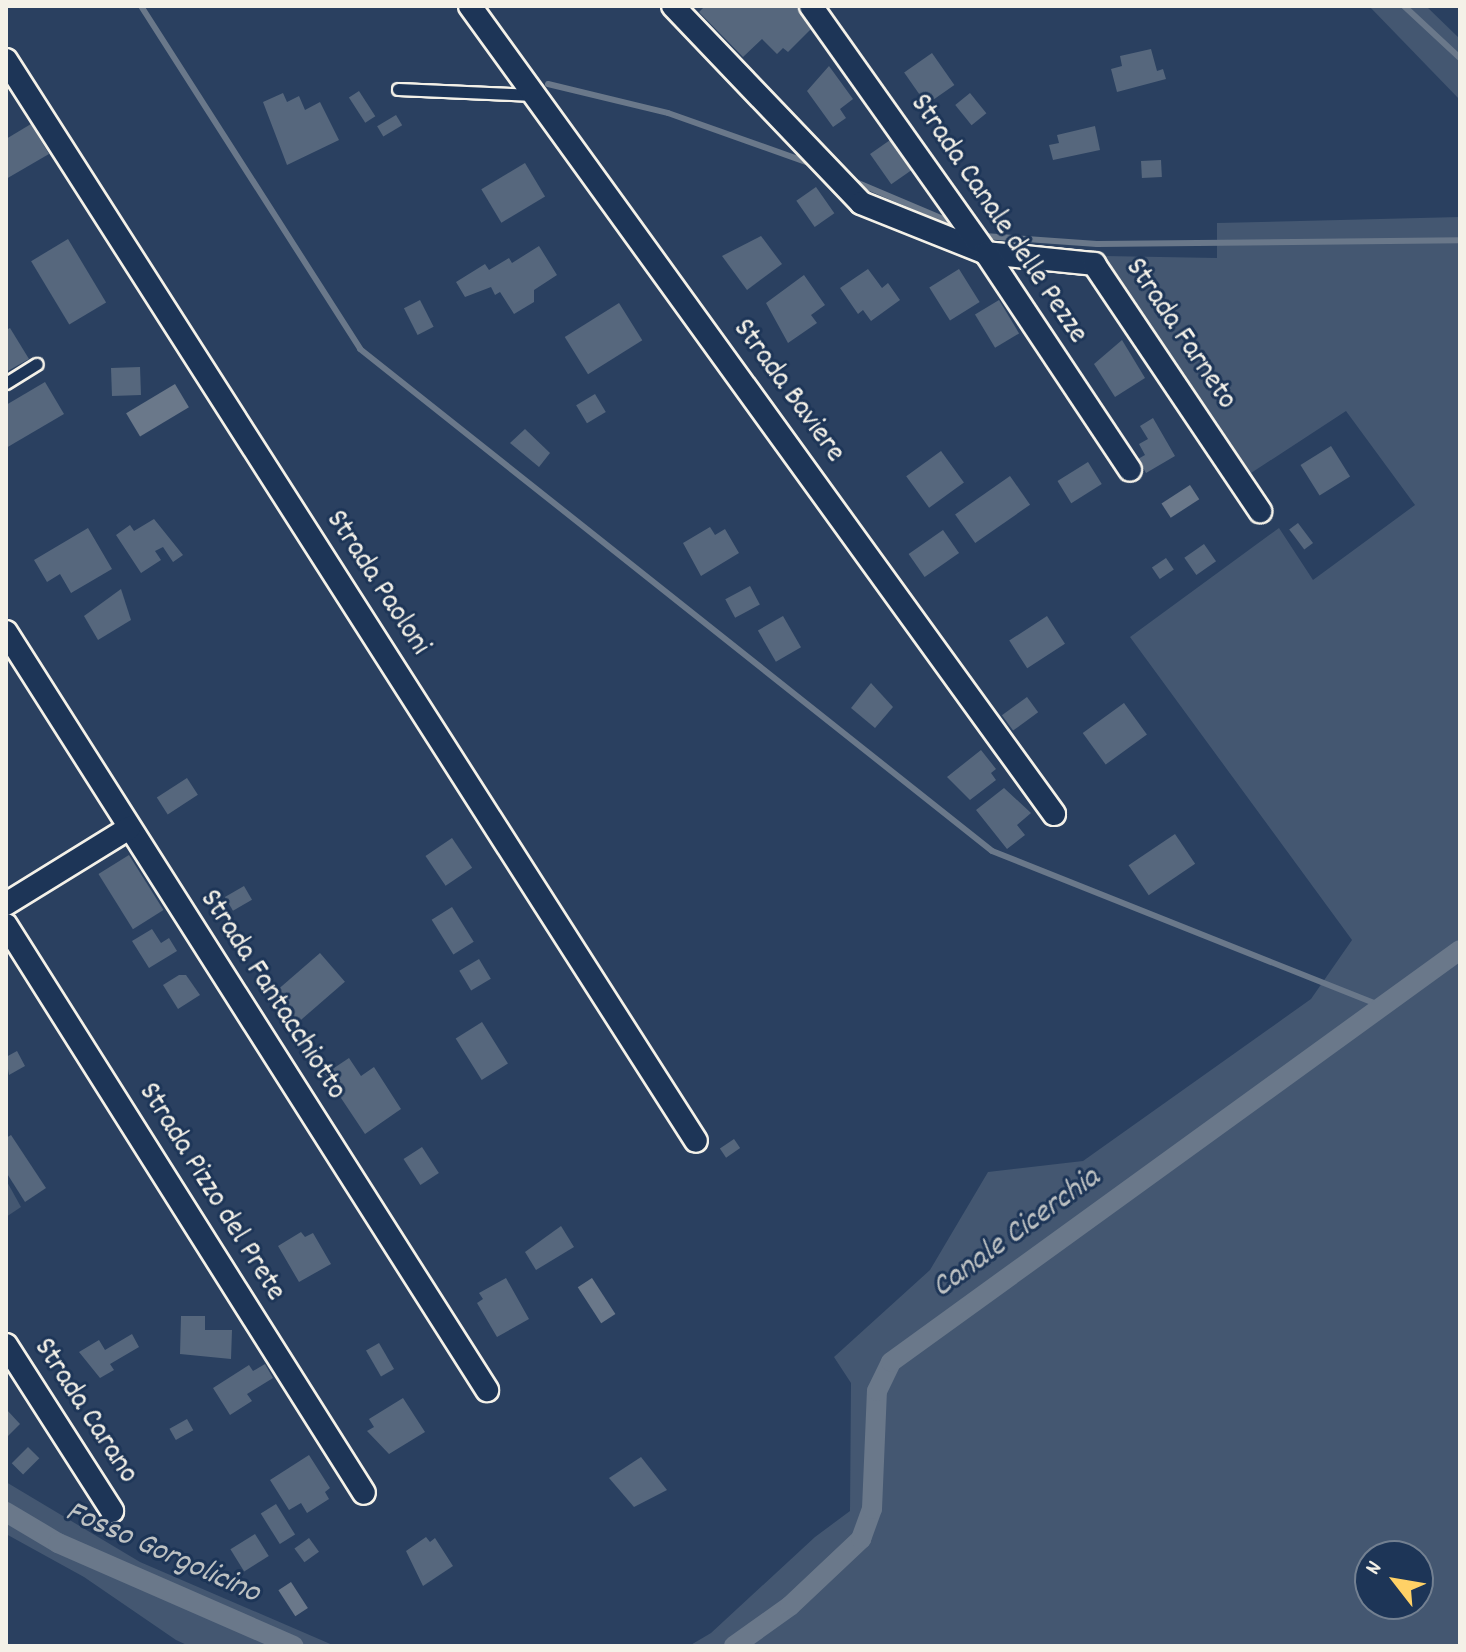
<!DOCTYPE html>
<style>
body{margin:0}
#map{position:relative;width:1466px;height:1652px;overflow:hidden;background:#2a4060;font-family:Dekko,sans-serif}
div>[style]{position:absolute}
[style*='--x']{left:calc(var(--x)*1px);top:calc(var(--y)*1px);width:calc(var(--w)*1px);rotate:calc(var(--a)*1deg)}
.green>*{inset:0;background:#445771}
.water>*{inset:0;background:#6a788a;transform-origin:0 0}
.stream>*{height:6px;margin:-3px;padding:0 3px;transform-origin:3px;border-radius:3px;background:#6a788a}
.canal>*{height:20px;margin:-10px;padding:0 10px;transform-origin:10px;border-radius:10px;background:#6a788a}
.building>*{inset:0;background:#56677d;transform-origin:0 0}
.roads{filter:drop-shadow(2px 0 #f4f1e8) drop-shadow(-2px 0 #f4f1e8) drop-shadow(0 2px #f4f1e8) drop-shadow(0 -2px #f4f1e8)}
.lane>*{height:11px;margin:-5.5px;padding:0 5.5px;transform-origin:5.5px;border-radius:5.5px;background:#1d3557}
.street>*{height:22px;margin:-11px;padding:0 11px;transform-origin:11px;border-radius:11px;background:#1d3557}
span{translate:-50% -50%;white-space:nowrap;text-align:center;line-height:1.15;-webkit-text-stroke:6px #1d3557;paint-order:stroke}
.street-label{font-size:30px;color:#f4f1e8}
.water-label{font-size:32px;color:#bdc1c2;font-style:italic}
.frame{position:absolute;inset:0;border:8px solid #f4f1e8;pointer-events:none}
.north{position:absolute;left:1354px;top:1540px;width:80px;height:80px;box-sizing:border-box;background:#1d3557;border:2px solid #738091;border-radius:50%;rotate:301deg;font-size:22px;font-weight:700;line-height:32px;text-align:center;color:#f4f1e8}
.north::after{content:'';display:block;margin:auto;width:28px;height:36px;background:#ffd166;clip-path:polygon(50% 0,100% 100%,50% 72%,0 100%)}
</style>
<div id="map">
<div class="green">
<i style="clip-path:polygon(1369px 6px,1426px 6px,1460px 39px,1460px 100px)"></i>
<i style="clip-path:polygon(evenodd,1460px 217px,1460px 1646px,689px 1646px,711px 1633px,815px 1537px,850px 1511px,851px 1383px,834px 1357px,930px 1270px,988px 1172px,1083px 1161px,1311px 999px,1352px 940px,1130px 637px,1279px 528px,1313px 580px,1415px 505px,1346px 411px,1248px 475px,1104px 256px,1217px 258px,1217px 223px,1460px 217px,1370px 1556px,1418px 1556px,1418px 1604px,1370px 1604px,1370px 1556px)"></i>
<i style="clip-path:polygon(6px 1180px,21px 1207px,6px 1217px)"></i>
<i style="clip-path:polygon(6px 1482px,140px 1562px,335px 1646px,189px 1646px,176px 1640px,84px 1577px,6px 1534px)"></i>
</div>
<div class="water">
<i style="left:175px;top:384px;width:27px;height:57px;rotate:59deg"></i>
<i style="left:1190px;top:485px;width:17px;height:34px;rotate:57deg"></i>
<i style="left:592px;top:1278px;width:43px;height:17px;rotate:57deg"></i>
<i style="left:291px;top:1582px;width:31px;height:15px;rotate:57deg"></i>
</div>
<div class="stream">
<i style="--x:141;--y:6;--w:407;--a:57.4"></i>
<i style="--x:360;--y:349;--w:807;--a:38.46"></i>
<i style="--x:992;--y:851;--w:420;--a:21.7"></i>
<i style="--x:1404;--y:6;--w:76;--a:42.9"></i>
<i style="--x:548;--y:84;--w:123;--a:13.6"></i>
<i style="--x:668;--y:113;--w:153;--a:19.5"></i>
<i style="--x:851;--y:180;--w:113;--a:22.9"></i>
<i style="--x:984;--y:236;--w:113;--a:4"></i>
<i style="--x:1097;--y:244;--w:363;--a:-0.6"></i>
</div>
<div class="canal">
<i style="--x:6;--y:1512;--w:61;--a:30.8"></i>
<i style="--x:58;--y:1543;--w:257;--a:23.6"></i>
<i style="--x:734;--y:1646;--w:69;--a:-35.5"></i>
<i style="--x:790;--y:1606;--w:98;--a:-43.3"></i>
<i style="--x:861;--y:1539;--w:32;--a:-70"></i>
<i style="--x:872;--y:1509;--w:118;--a:-87.6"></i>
<i style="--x:877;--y:1391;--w:32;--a:-64"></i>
<i style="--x:891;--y:1362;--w:702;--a:-35.91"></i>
</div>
<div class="building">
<i style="clip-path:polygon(705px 6px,802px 6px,798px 10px,814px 26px,788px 52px,783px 48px,777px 54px,762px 39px,743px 57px,699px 12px)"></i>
<i style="clip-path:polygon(1151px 49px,1157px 71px,1163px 69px,1166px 79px,1117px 92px,1111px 69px,1122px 66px,1120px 56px)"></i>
<i style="left:932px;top:53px;width:39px;height:34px;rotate:55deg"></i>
<i style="clip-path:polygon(829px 66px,853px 99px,840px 109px,846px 118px,833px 127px,807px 91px)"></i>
<i style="left:359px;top:91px;width:30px;height:12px;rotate:57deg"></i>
<i style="clip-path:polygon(283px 93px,287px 102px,299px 96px,305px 110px,320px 102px,339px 140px,287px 165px,263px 102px)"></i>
<i style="left:970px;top:93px;width:26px;height:19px;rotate:51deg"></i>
<i style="left:396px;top:115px;width:12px;height:22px;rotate:59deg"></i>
<i style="clip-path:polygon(31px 124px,49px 154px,6px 179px,6px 139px)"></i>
<i style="clip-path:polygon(1095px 126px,1100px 150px,1053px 160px,1049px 145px,1059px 143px,1057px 135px)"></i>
<i style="left:893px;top:138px;width:37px;height:28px;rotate:55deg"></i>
<i style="left:1161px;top:160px;width:17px;height:20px;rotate:87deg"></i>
<i style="left:525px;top:163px;width:39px;height:51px;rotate:59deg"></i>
<i style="left:816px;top:187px;width:32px;height:24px;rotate:55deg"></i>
<i style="clip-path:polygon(761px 236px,782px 264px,747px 290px,722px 256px)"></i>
<i style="left:68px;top:239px;width:74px;height:43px;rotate:59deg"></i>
<i style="clip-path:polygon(539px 246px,557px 275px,534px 290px,534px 302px,514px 314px,500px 292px,495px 295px,491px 287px,465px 297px,456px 282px,485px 264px,489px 270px,509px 258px,512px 263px)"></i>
<i style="clip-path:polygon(868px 269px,882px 288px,888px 283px,900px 300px,871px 321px,863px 310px,858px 314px,840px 288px)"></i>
<i style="left:959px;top:269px;width:39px;height:35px;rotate:58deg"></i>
<i style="clip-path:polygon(804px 275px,825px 305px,811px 315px,817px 323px,788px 343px,766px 303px)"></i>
<i style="left:420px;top:300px;width:30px;height:18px;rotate:63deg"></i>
<i style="left:999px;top:300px;width:39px;height:28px;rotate:59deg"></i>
<i style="left:619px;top:303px;width:44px;height:64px;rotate:58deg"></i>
<i style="clip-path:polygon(10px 328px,29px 359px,6px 372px,6px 330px)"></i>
<i style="clip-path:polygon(1122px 340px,1145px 378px,1115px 397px,1094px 364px)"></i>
<i style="left:140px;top:367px;width:28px;height:29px;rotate:88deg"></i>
<i style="clip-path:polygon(45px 382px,64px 414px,6px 448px,6px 405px)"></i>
<i style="left:595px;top:394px;width:21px;height:22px;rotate:59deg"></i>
<i style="clip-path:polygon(1153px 418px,1175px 456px,1146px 473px,1138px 459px,1145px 455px,1139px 444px,1148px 439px,1140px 426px)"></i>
<i style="clip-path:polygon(525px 429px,550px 453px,539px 467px,510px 443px)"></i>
<i style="left:1331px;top:446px;width:36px;height:36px;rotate:58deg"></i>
<i style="left:941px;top:451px;width:39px;height:43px;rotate:54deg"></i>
<i style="left:1088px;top:462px;width:26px;height:36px;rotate:58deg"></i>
<i style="left:1010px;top:476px;width:35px;height:67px;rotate:55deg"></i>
<i style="clip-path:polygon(154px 519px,183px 555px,173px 562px,163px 547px,155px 551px,161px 560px,141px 573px,116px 535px,130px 525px,134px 531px)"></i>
<i style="left:1298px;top:523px;width:25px;height:11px;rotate:53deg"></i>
<i style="clip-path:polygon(710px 527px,715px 535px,725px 529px,739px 553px,701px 576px,683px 543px)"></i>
<i style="clip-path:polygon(88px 528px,112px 569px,71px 593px,60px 574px,47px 582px,34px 560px)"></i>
<i style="left:943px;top:530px;width:28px;height:42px;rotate:55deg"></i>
<i style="left:1204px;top:544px;width:21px;height:24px;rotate:55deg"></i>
<i style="left:1166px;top:558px;width:14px;height:17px;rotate:56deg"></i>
<i style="left:750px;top:586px;width:21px;height:28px;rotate:62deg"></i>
<i style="clip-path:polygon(121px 589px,131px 620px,98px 640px,84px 616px)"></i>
<i style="left:783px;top:616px;width:36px;height:29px;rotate:60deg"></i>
<i style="left:1047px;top:616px;width:33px;height:45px;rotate:57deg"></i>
<i style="clip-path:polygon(871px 683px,893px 707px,875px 728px,851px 708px)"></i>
<i style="left:1027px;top:697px;width:19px;height:31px;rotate:54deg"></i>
<i style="left:1124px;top:703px;width:39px;height:51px;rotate:54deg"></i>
<i style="clip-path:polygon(981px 750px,996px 769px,991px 773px,996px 780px,970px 800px,947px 777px)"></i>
<i style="left:187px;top:778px;width:20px;height:36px;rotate:57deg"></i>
<i style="clip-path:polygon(1004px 788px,1031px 813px,1017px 825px,1025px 835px,1007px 849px,976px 810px)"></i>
<i style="left:1175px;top:834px;width:36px;height:56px;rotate:56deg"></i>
<i style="left:452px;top:838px;width:36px;height:32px;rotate:56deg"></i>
<i style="left:129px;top:855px;width:65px;height:36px;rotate:58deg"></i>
<i style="left:244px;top:886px;width:16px;height:22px;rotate:60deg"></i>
<i style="left:452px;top:907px;width:41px;height:24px;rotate:58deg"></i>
<i style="clip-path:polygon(152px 929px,161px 943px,169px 938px,177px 951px,149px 968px,132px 941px)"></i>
<i style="left:320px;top:953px;width:38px;height:63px;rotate:49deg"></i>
<i style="left:479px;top:959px;width:23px;height:23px;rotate:59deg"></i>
<i style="clip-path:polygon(179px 975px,186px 975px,200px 995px,178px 1009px,163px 985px)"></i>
<i style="left:482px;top:1022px;width:49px;height:31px;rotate:58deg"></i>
<i style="clip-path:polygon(17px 1051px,25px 1066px,9px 1075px,6px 1057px)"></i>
<i style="clip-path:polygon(349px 1058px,361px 1076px,374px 1067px,401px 1109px,365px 1134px,325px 1074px)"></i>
<i style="clip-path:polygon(11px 1135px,46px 1188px,25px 1202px,6px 1172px,6px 1138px)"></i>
<i style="left:734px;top:1139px;width:11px;height:17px;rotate:56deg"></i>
<i style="left:422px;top:1147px;width:31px;height:22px;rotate:57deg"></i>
<i style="clip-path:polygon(561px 1226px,574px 1247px,536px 1270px,525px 1252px)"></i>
<i style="clip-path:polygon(301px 1232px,305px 1237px,313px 1233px,331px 1264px,299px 1282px,278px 1246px)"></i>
<i style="clip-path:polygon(506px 1278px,529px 1319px,497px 1337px,477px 1303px,483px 1299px,479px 1293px)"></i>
<i style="clip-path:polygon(181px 1316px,205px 1316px,205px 1330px,232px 1330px,231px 1359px,180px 1354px)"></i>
<i style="clip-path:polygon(132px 1334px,139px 1347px,110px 1364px,114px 1370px,100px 1378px,79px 1352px,99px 1340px,105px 1350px)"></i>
<i style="left:379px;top:1343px;width:30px;height:15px;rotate:60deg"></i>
<i style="clip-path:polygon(265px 1364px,273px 1378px,247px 1394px,252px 1401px,230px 1415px,213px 1388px,249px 1365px,253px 1371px)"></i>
<i style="clip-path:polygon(403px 1398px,425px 1432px,389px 1454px,367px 1431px,374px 1427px,369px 1419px)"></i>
<i style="clip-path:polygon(6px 1409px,20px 1424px,6px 1438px)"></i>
<i style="left:187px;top:1419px;width:13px;height:20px;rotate:61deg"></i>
<i style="left:28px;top:1447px;width:16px;height:23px;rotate:45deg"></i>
<i style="clip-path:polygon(309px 1455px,330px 1488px,325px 1492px,329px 1499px,307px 1513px,301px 1503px,289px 1510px,270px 1480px)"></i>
<i style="clip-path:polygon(641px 1457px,667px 1490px,634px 1507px,609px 1478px)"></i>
<i style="left:276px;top:1504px;width:36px;height:18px;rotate:58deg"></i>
<i style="left:255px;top:1534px;width:26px;height:29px;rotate:58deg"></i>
<i style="clip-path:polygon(426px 1537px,430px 1542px,435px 1538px,453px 1566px,423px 1586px,406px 1551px)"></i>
<i style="left:309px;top:1538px;width:17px;height:18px;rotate:54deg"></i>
</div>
<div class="roads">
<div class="lane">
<i style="--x:398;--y:89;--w:136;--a:2.5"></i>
<i style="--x:6;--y:383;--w:36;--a:-32"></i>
</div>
<div class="street">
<i style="--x:470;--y:6;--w:997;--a:54.14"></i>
<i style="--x:673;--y:6;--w:272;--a:46.3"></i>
<i style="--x:861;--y:203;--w:135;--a:21.8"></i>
<i style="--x:986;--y:253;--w:109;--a:5.8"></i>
<i style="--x:1094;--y:264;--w:298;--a:56.1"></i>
<i style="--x:811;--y:6;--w:303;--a:54.7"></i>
<i style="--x:986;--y:253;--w:260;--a:56.4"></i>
<i style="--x:6;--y:60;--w:1282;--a:57.45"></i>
<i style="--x:6;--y:632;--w:898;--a:57.6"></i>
<i style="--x:6;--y:904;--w:145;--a:-31.7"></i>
<i style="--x:6;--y:925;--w:671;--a:57.78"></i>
<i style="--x:6;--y:1345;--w:197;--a:57.4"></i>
</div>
</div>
<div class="street-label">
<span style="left:997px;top:220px;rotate:56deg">Strada Canale delle Pezze</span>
<span style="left:1179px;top:335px;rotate:56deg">Strada Farneto</span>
<span style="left:787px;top:392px;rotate:54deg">Strada Baviere</span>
<span style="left:376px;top:584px;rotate:57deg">Strada Paoloni</span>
<span style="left:271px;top:996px;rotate:57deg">Strada Fantacchiotto</span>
<span style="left:210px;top:1193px;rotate:58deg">Strada Pizzo del Prete</span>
<span style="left:84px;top:1412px;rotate:57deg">Strada Carano</span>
</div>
<div class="water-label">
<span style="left:1017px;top:1234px;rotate:-36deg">Canale Cicerchia</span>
<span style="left:162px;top:1554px;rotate:24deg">Fosso Gorgolicino</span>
</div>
<div class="frame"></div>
<div class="north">N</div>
</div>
